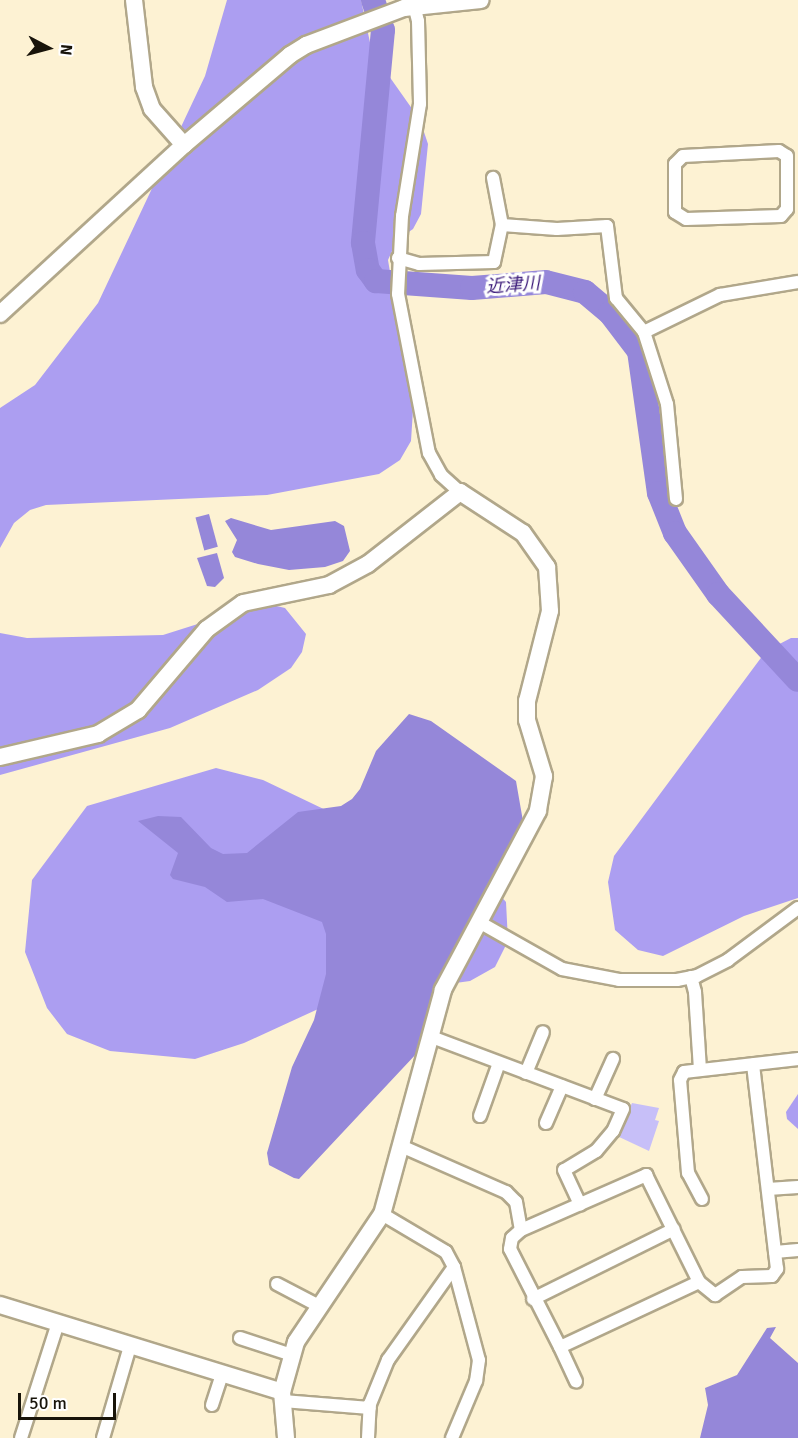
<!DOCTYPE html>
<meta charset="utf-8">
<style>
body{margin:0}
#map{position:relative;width:798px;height:1438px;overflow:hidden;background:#fdf2d3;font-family:Signika,"Noto Sans JP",sans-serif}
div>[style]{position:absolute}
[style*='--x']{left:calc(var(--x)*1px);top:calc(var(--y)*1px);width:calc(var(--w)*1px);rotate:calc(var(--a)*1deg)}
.green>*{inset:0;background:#c7bff8}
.forest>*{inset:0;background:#ac9ef1}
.water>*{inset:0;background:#9587d9;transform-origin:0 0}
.river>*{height:24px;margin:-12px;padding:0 12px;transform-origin:12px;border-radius:12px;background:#9587d9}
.roads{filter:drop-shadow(2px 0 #b1a78a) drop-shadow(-2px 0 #b1a78a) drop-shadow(0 2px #b1a78a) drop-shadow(0 -2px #b1a78a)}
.minor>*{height:12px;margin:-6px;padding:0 6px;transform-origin:6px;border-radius:6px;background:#fff}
.tertiary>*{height:16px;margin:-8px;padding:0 8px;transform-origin:8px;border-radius:8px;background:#fff}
span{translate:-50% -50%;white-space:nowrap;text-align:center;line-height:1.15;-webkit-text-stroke:6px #fff;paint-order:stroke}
.water-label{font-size:18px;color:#391878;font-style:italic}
.north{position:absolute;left:18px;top:18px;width:60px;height:60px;-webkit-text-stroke:4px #fff;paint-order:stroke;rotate:96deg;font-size:16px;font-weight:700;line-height:24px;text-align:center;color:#18140a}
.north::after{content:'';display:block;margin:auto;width:21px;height:27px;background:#18140a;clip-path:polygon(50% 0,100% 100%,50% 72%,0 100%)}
.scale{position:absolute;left:18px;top:1393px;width:98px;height:27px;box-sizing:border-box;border:3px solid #18140a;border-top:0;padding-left:8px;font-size:18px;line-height:21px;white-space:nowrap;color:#18140a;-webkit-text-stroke:4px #fff;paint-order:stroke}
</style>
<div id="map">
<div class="green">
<i style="clip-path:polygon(632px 1103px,659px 1108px,655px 1120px,659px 1121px,649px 1151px,617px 1136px)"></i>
</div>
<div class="forest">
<i style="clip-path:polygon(227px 0,361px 0,372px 52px,420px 120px,428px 144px,421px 214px,413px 229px,397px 240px,388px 260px,413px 410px,411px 441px,400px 460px,379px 474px,267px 495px,46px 505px,30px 510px,14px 523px,0 548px,0 408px,35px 385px,98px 303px,205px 76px)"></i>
<i style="clip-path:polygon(264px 603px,285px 608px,306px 634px,302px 652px,291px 668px,258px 690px,170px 728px,0 775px,0 633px,27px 638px,163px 635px)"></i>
<i style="clip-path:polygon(791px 638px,798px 638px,798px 898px,744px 916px,663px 956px,638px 950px,615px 930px,608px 882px,614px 856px,766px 651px)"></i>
<i style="clip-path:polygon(216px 768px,263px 780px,497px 892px,506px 902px,508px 941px,495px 967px,470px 981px,340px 999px,244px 1043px,195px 1059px,110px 1051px,67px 1034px,47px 1008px,25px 952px,32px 880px,87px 806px)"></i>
<i style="clip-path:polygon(798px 1094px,798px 1129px,787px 1119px,786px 1112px)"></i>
</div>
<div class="water">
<i style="left:209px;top:514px;width:34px;height:14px;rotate:75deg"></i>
<i style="clip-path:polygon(231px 518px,271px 530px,335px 521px,344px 526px,350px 551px,343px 561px,325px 567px,289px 570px,258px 564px,235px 557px,232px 552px,237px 540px,225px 521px)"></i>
<i style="clip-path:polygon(217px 553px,224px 578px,215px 587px,207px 586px,197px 558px)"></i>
<i style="clip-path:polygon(409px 714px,431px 721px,516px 781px,524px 827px,430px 1003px,417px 1053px,299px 1179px,294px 1178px,269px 1165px,267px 1153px,292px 1067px,314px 1020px,326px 974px,326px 934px,322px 922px,263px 899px,227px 902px,205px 887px,173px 879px,170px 875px,178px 853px,138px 821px,158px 816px,181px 817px,211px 848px,223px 854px,247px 853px,298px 812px,341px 806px,352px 799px,360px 789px,376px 751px)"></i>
<i style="clip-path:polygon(776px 1327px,770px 1338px,798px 1363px,798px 1438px,700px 1438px,708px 1405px,705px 1388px,737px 1375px,767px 1328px)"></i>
</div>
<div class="river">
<i style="--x:373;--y:0;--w:32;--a:72"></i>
<i style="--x:383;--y:30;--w:214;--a:95.4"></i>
<i style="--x:363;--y:243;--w:27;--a:80"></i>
<i style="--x:368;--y:270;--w:14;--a:54"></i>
<i style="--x:376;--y:281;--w:96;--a:4.2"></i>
<i style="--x:472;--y:288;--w:74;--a:-4.6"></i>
<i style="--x:546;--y:282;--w:40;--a:14.4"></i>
<i style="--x:585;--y:292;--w:33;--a:40"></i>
<i style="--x:610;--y:313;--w:48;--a:52.7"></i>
<i style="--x:639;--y:351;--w:143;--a:82"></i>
<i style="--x:659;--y:493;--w:43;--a:68.2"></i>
<i style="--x:675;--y:533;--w:75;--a:54.8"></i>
<i style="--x:718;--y:594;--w:117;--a:47.1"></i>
</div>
<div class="roads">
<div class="minor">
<i style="--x:413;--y:1;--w:21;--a:76"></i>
<i style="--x:418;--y:21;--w:83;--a:88.6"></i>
<i style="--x:420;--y:104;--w:113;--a:99.1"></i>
<i style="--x:402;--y:216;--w:78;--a:92.9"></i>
<i style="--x:398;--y:294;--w:162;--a:79"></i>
<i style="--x:429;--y:453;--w:25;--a:61"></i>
<i style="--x:441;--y:475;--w:25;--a:42"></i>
<i style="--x:779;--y:151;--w:9;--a:32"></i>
<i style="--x:787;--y:156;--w:53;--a:90"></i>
<i style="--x:787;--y:209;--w:9;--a:131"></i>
<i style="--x:781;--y:216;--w:95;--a:178.2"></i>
<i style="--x:686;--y:219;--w:13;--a:-148"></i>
<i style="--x:675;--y:212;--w:48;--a:-90"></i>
<i style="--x:675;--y:164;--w:11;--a:-45"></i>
<i style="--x:683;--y:156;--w:96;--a:-3"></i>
<i style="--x:502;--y:225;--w:55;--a:4.2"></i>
<i style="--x:557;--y:229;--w:50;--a:-3.4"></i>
<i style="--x:607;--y:226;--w:73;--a:82.9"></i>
<i style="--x:616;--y:298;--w:44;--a:50.5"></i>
<i style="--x:398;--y:258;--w:22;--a:16"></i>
<i style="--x:419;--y:264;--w:75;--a:-1.5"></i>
<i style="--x:494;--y:262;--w:38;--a:-78"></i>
<i style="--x:502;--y:225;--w:48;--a:-100.8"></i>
<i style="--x:676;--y:499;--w:95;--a:-95.4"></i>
<i style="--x:667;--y:404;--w:76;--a:-107.7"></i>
<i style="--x:644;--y:332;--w:85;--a:-26"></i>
<i style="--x:720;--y:295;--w:79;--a:-9.5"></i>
<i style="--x:479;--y:922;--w:95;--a:29.5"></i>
<i style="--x:562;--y:969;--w:58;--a:10.9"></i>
<i style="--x:619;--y:980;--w:58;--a:0"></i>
<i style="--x:677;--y:980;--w:20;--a:-11"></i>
<i style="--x:697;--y:976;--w:35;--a:-27"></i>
<i style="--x:728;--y:960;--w:87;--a:-36.6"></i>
<i style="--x:691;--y:977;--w:16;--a:75"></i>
<i style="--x:695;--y:992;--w:78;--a:86.3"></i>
<i style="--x:429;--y:1036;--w:207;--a:20.6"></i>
<i style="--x:623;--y:1109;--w:24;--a:114"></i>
<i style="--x:613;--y:1131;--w:26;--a:130"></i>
<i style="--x:596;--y:1151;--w:37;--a:149"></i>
<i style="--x:564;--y:1170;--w:38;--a:65"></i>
<i style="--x:526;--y:1073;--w:44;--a:-67.5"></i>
<i style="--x:595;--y:1099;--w:44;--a:-65.8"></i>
<i style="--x:480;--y:1116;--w:56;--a:-70.3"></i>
<i style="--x:546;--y:1123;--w:40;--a:-66.6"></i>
<i style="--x:401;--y:1146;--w:115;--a:23.7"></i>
<i style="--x:506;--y:1192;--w:14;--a:45"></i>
<i style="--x:516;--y:1202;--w:28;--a:80"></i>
<i style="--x:646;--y:1175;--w:119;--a:63.6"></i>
<i style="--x:699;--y:1282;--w:153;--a:154.9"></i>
<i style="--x:560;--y:1347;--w:110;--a:-117"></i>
<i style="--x:510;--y:1249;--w:11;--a:-80"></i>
<i style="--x:512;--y:1238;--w:12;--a:-42"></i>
<i style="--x:521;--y:1230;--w:137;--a:-23.7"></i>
<i style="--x:768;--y:1189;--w:30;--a:-4"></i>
<i style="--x:702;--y:1199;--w:30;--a:-118"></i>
<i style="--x:688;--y:1173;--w:93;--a:-94.9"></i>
<i style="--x:680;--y:1080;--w:9;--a:-63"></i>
<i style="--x:684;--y:1072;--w:115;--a:-6.5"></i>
<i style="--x:382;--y:1214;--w:74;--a:30.7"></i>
<i style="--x:446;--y:1252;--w:17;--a:62"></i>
<i style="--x:454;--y:1267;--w:96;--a:75"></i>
<i style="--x:479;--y:1360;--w:21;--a:98"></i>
<i style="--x:476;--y:1381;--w:62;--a:112.8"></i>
<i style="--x:775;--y:1252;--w:23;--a:-5"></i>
<i style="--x:699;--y:1282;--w:21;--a:39"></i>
<i style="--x:715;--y:1295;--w:32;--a:-34"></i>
<i style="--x:742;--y:1277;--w:30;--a:-2"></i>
<i style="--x:772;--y:1276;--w:9;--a:-54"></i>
<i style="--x:777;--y:1269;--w:206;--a:-96.7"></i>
<i style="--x:277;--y:1284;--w:45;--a:27.7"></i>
<i style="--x:533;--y:1299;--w:157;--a:-26.4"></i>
<i style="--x:240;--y:1338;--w:55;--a:18.1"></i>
<i style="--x:560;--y:1347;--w:38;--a:65"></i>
<i style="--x:283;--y:1401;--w:87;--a:4.6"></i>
<i style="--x:212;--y:1405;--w:32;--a:-72"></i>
<i style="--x:21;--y:1438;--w:121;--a:-72.2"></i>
<i style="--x:103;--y:1438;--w:96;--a:-73.6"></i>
<i style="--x:368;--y:1438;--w:34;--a:-87"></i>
<i style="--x:370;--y:1404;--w:48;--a:-67.8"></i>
<i style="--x:388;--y:1360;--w:114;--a:-54.6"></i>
</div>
<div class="tertiary">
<i style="--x:134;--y:0;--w:88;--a:83.4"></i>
<i style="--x:144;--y:87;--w:23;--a:70"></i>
<i style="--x:152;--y:109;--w:48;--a:48.4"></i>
<i style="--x:0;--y:314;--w:250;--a:-42.6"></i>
<i style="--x:184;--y:145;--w:139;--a:-40.3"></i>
<i style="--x:290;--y:55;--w:19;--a:-32"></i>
<i style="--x:306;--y:45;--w:105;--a:-20.7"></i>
<i style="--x:404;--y:8;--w:77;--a:-5.9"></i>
<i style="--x:0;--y:757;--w:101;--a:-13.2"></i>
<i style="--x:98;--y:734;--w:47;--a:-31"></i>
<i style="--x:138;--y:710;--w:106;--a:-49.6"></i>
<i style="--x:207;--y:629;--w:44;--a:-35.8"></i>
<i style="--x:243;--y:603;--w:88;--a:-11.8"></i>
<i style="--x:329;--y:585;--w:44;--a:-28.3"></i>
<i style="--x:368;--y:564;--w:117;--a:-38"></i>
<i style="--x:460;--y:492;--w:75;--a:33.1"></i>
<i style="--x:523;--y:533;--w:42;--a:54.8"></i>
<i style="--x:547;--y:567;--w:44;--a:86.1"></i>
<i style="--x:550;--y:611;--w:93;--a:104.3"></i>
<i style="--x:527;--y:701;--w:19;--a:90"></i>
<i style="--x:527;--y:720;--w:59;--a:73.1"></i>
<i style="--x:544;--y:776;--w:36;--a:100"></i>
<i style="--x:538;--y:811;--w:203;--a:118"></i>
<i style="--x:443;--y:990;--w:232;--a:105.2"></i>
<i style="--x:382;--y:1214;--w:154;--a:123.9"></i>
<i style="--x:296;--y:1342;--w:52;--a:105.6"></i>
<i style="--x:282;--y:1392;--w:46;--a:85"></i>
<i style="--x:0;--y:1305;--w:295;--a:17.1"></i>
</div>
</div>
<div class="water-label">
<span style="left:513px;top:285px;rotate:-4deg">近津川</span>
</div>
<div class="north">N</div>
<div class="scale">50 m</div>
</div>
